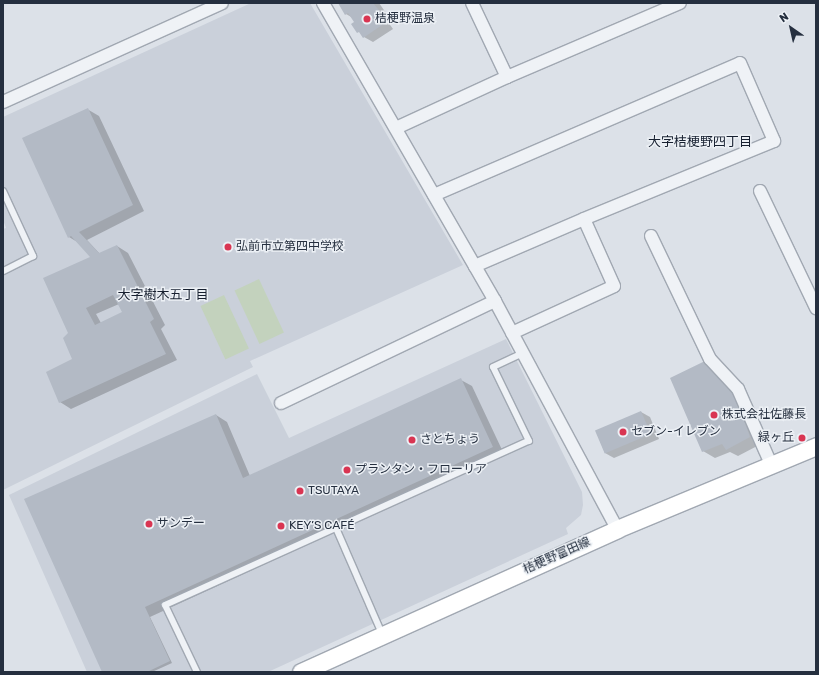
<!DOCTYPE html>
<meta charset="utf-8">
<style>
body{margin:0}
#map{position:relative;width:819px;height:675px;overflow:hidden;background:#dce1e8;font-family:Rubik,"Noto Sans JP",sans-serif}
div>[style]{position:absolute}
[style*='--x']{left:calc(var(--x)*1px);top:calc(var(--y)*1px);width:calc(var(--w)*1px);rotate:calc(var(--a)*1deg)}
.built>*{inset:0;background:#cad0da}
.green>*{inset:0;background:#c3d2bd;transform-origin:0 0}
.shadow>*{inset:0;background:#0003}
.building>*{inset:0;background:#b3bac5;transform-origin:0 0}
.roads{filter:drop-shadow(1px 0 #a1a8b2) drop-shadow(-1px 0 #a1a8b2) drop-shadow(0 1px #a1a8b2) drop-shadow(0 -1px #a1a8b2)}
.lane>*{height:6px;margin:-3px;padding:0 3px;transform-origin:3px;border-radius:3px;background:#eff2f6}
.street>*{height:12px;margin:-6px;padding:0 6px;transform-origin:6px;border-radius:6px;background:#eff2f6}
.secondary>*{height:17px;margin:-8.5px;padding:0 8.5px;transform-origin:8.5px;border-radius:8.5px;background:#fff}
.dots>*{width:11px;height:11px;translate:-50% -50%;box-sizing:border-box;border:2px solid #ecf0f5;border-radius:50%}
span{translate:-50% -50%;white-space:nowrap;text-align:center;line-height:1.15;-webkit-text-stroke:3px #ecf0f5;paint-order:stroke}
.poi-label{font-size:12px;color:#252f3f}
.left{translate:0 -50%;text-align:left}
.right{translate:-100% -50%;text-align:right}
.street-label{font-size:12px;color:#252f3f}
.neighbourhood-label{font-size:13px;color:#172030}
.frame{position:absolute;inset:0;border:4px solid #252f3f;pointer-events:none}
.north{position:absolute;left:771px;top:8px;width:40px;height:40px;-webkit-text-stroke:3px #ecf0f5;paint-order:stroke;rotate:326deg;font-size:11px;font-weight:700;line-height:16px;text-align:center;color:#252f3f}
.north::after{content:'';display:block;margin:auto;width:14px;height:18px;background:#252f3f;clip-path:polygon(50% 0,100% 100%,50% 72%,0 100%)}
</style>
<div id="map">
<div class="built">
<i style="clip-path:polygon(251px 3px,310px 3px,463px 265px,250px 361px,253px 367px,3px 490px,3px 229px,6px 228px,3px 220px,3px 117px)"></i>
<i style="clip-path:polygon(506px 339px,582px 492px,583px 505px,581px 515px,566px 528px,568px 534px,268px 672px,87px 672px,9px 495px,257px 374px,289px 438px)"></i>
</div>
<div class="green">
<i style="left:259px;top:279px;width:59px;height:27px;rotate:65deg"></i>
<i style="left:224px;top:295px;width:59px;height:26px;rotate:65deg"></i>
</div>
<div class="shadow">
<i style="clip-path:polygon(339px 3px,379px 3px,391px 20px,388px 22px,393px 29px,373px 42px,364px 37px,353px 18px,346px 14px)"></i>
<i style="clip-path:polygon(evenodd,87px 109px,99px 116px,144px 211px,87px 240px,100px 254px,117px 246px,128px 253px,165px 325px,161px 329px,177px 360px,71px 409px,60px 402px,73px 359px,69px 334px,92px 257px,79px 243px,69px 237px,87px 109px,119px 304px,123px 313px,101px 323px,96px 314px,119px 304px)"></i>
<i style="clip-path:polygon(671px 378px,745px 400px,761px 444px,738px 456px,730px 452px,715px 458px,703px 451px)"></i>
<i style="clip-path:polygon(461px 380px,472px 386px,504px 454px,150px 617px,172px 663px,152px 672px,103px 672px,216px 415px,227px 422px,250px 476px)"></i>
<i style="clip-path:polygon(641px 412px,650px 417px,659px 439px,614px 458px,605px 453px,596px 431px)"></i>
</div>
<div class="building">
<i style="clip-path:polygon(338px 3px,373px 3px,383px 15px,380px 17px,385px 23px,363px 38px,359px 32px,357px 33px,351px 24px,354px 22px,348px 13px,345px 15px)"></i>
<i style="clip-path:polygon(evenodd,88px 108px,133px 205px,79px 232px,99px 253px,117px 245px,154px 319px,150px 322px,166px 354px,59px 403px,46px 372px,72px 359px,63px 338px,68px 333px,43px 278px,90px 257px,71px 236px,68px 238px,22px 138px,88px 108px,113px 295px,122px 312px,95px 325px,86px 308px,113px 295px)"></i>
<i style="clip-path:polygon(705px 361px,734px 393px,750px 437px,726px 450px,722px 444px,702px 452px,670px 378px)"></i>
<i style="clip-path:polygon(461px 378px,493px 447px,145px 607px,170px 661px,147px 672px,102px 672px,24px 499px,216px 414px,243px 478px)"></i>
<i style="left:641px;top:411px;width:25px;height:50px;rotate:67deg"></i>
</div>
<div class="roads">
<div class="lane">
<i style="--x:3;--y:191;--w:72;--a:65.2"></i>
<i style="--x:33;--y:256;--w:34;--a:153"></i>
<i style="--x:336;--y:528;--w:116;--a:66.5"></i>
<i style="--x:197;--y:672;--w:74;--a:-115.5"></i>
<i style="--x:165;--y:605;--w:399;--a:-24.3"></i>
<i style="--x:529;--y:441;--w:82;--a:-115.9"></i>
<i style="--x:493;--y:367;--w:33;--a:-25"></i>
</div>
<div class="street">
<i style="--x:323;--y:3;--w:344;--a:60"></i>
<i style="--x:495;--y:301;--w:259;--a:61.8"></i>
<i style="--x:472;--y:3;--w:82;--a:64.7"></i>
<i style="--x:3;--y:102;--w:240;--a:-24.3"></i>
<i style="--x:396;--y:128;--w:122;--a:-24.7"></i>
<i style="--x:507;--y:77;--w:188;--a:-23.2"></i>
<i style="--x:760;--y:191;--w:130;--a:64.4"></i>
<i style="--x:434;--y:195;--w:333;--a:-23.3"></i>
<i style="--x:740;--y:63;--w:85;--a:66.4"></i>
<i style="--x:774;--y:141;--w:205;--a:157.7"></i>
<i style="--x:584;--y:219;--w:119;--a:156.7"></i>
<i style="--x:651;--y:236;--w:136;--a:64.4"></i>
<i style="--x:710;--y:359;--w:41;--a:47"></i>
<i style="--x:738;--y:389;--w:82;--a:66.3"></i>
<i style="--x:512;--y:333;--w:112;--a:-24.7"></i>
<i style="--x:614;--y:286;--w:73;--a:-114.1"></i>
<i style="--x:281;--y:403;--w:237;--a:-25.5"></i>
</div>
<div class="secondary">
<i style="--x:301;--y:672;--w:347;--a:-24.3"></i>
<i style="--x:617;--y:529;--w:216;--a:-22.6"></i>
</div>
</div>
<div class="dots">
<i style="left:367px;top:19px;background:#d93552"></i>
<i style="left:228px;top:247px;background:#d93552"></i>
<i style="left:714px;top:415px;background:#d93552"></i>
<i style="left:623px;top:432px;background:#d93552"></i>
<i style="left:802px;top:438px;background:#d93552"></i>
<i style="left:412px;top:440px;background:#d93552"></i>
<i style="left:347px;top:470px;background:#d93552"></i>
<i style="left:300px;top:491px;background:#d93552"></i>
<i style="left:149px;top:524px;background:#d93552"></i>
<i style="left:281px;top:526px;background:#d93552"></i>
</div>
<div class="poi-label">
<span class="left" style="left:375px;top:19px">桔梗野温泉</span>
<span class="left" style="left:236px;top:247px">弘前市立第四中学校</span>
<span class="left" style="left:722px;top:415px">株式会社佐藤長</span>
<span class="left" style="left:631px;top:432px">セブン-イレブン</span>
<span class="right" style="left:794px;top:438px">緑ヶ丘</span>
<span class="left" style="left:420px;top:440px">さとちょう</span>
<span class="left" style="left:355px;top:470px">プランタン・フローリア</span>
<span class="left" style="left:308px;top:491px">TSUTAYA</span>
<span class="left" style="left:157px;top:524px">サンデー</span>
<span class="left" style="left:289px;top:526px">KEY’S CAFÉ</span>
</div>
<div class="street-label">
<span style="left:557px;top:556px;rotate:-24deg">桔梗野富田線</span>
</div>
<div class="neighbourhood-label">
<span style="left:700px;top:142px">大字桔梗野四丁目</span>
<span style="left:163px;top:295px">大字樹木五丁目</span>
</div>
<div class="frame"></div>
<div class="north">N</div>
</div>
